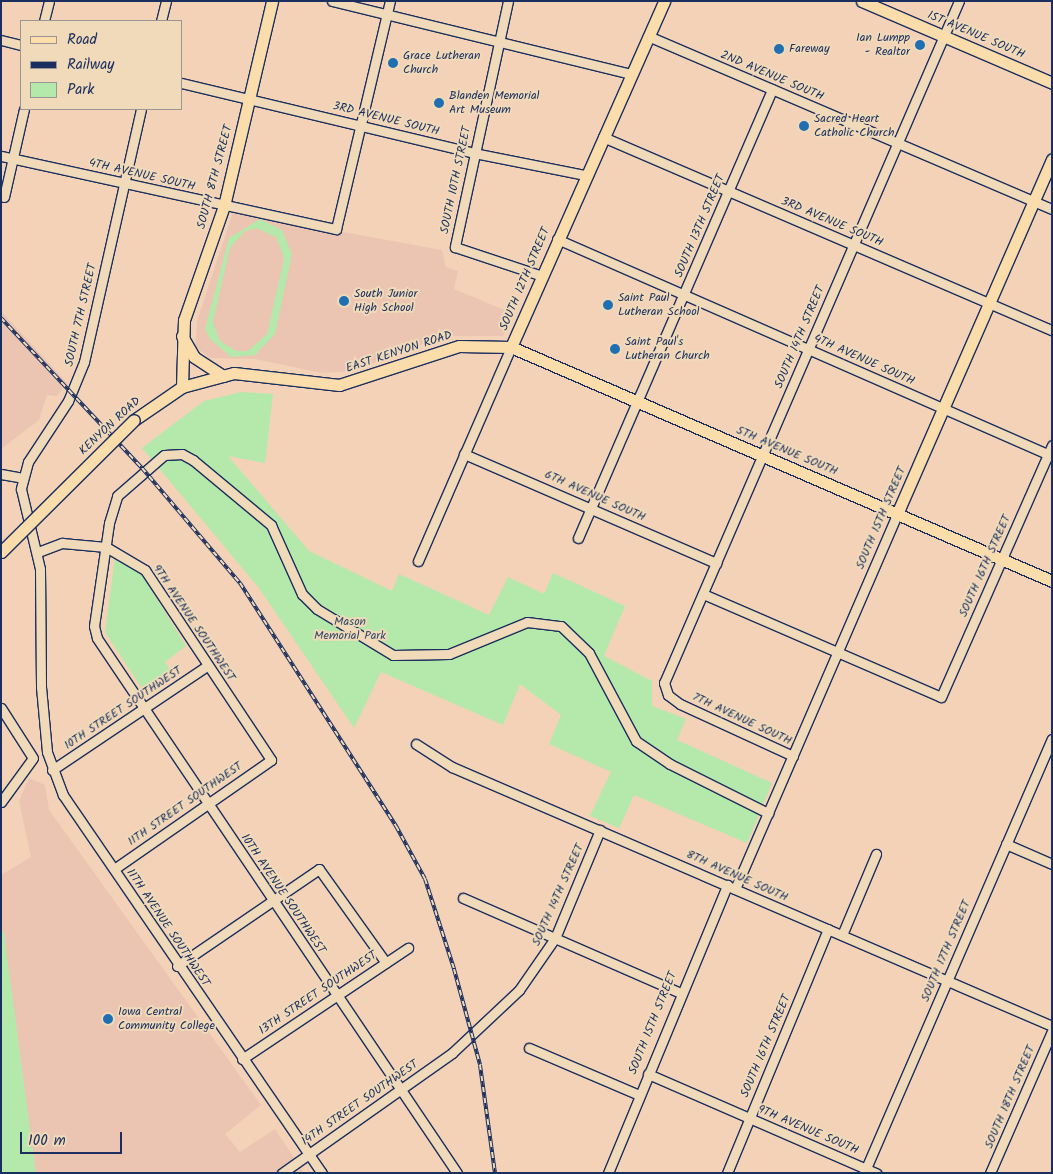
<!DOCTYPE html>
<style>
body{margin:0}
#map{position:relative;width:1053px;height:1174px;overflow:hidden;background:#f3d2b7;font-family:Kalam,sans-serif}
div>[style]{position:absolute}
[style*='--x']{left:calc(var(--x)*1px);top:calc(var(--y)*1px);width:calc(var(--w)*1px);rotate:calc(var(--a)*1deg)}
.built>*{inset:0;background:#ebc5b1}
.green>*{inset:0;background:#b4e9ab}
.roads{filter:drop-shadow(1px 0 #1b2f5e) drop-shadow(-1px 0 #1b2f5e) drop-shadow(0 1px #1b2f5e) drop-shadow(0 -1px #1b2f5e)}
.minor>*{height:9px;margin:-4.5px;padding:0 4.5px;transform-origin:4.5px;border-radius:4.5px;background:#f0dab9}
.major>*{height:11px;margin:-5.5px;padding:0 5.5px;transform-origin:5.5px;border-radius:5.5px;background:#faddab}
.rail>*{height:4px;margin-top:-2px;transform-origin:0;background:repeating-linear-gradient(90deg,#f0dab9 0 5.5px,#1b2f5e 0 11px);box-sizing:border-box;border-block:1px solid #1b2f5e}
.bridges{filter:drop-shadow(1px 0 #1b2f5e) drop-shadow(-1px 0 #1b2f5e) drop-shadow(0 1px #1b2f5e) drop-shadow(0 -1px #1b2f5e)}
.major-bridge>*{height:11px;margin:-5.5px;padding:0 5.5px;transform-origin:5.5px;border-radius:5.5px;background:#faddab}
.dots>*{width:14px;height:14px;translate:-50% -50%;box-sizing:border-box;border:2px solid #f0dab9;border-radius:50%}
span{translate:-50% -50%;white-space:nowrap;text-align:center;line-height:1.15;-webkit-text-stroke:4px #f0dab9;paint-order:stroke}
.street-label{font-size:12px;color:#1b2f5e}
.poi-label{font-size:12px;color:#1b2f5e}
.right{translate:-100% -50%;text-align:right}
.left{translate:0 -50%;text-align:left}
.park-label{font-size:12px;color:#324b6a}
.frame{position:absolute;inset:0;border:2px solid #1b2f5e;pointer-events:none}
.legend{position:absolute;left:20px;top:20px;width:162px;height:90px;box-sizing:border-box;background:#f0dab9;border:1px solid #9b9695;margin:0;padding:6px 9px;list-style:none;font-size:15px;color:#1b2f5e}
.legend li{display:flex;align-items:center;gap:10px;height:25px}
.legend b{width:25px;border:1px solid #9b9695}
.scale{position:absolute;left:20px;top:1132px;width:102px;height:22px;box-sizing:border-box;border:2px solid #1b2f5e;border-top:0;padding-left:6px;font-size:15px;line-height:18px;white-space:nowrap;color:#1b2f5e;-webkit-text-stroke:4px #f0dab9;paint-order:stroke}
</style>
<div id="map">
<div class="built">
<i style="clip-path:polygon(233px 212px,442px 250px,446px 267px,458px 271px,454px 289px,514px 314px,503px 336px,444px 336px,353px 371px,322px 373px,255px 359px,210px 358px,195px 347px,197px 321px)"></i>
<i style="clip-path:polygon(1px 311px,67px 383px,57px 396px,47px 395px,39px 420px,1px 449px)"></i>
<i style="clip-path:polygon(29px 778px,45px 785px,49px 810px,261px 1105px,225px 1134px,240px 1152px,275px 1129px,304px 1173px,36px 1173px,1px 929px,1px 875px,31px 857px,19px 801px)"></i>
</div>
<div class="green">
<i style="clip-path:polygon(evenodd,260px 219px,282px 230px,292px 254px,275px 334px,255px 355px,231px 357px,210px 339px,205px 329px,229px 238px,260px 219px,257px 228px,277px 238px,284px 259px,267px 334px,248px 351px,236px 351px,220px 341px,213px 322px,230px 248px,245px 231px,257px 228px)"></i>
<i style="clip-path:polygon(241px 392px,273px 394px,265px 463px,228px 456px,309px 551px,392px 591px,399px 574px,489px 615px,508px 577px,544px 594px,553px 573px,625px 606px,604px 656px,652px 681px,652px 706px,686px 719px,677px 740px,772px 783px,747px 843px,634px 795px,619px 828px,590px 816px,611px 772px,549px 744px,561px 715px,520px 684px,503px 725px,381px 672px,354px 728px,259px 588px,142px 448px,204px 401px)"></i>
<i style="clip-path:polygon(115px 558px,128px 560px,140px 572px,186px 646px,165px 662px,172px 674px,145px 693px,105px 632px)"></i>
<i style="clip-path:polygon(1px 929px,4px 933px,36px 1173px,1px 1173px)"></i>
</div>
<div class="roads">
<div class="minor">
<i style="--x:332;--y:1;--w:308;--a:13.7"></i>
<i style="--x:508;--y:1;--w:252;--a:102.2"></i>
<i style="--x:455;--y:247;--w:92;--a:18.4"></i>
<i style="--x:44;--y:21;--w:21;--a:-76"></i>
<i style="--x:161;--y:21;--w:21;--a:-76"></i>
<i style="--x:648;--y:36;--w:439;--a:23.2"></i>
<i style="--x:1;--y:40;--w:21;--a:14"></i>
<i style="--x:181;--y:83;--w:301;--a:13.4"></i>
<i style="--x:474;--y:153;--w:113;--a:11.2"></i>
<i style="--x:141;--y:109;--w:259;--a:102.7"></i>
<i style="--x:84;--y:362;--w:42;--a:112.3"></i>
<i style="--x:68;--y:401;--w:73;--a:123.3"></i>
<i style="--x:28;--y:462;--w:28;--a:105"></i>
<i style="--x:21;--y:489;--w:82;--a:76.6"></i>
<i style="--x:40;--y:569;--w:118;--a:89.5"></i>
<i style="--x:41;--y:687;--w:65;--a:84.7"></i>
<i style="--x:47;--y:752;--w:46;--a:69.6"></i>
<i style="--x:63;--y:795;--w:458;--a:55.6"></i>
<i style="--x:603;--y:137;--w:489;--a:23.3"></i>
<i style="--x:1;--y:156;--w:343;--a:12.3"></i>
<i style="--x:336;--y:229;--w:234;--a:-76.7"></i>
<i style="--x:4;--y:197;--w:90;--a:-77.2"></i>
<i style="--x:557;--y:239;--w:540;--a:23.67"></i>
<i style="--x:464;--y:454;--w:275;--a:23.4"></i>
<i style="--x:1;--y:474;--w:22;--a:10"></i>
<i style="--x:578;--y:538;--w:489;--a:-66.6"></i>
<i style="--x:38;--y:552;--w:26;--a:-21"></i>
<i style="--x:62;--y:543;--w:44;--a:5.2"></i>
<i style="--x:106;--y:547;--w:45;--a:30.5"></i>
<i style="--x:145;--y:570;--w:228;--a:56.4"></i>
<i style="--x:271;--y:760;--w:191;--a:145.2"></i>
<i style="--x:418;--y:561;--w:233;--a:-66.5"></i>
<i style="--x:703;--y:594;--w:259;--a:23.4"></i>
<i style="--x:941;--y:697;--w:275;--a:-66.2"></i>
<i style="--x:1;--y:708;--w:59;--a:57.4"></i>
<i style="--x:416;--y:744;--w:43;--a:32.6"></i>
<i style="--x:452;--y:767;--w:654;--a:23.35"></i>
<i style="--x:793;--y:756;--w:124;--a:-155.3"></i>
<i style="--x:680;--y:704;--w:15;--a:-143"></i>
<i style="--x:668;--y:695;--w:13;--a:-108"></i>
<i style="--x:664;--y:683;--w:743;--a:-66.61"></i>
<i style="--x:52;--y:770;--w:187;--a:-33.9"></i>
<i style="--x:1;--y:802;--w:54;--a:-54"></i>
<i style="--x:1006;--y:844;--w:50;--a:23.5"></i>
<i style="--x:735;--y:889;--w:408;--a:-66.6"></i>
<i style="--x:463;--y:898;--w:237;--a:23.6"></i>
<i style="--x:842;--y:935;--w:88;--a:-67.2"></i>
<i style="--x:177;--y:966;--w:172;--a:-34.3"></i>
<i style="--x:319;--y:869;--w:115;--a:54.5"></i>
<i style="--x:529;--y:1048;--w:120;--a:23.1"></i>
<i style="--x:242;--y:1059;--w:200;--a:-33.8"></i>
<i style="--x:648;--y:1074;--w:249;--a:23.5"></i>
<i style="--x:282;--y:1173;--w:208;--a:-35.2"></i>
<i style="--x:452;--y:1053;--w:92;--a:-43.2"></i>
<i style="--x:519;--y:990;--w:63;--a:-55.3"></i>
<i style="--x:555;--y:938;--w:117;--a:-67.4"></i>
<i style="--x:457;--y:1173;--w:645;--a:-123.94"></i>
<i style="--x:97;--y:638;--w:12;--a:-104"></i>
<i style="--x:94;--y:626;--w:104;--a:-81.7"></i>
<i style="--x:109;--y:523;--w:28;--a:-73"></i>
<i style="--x:117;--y:496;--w:62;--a:-41.1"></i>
<i style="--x:164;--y:455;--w:18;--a:-3"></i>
<i style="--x:182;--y:454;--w:13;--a:29"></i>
<i style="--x:193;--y:460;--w:102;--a:39.8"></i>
<i style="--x:271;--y:525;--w:76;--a:65.8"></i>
<i style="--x:302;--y:594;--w:21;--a:45"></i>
<i style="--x:317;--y:609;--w:89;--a:31.2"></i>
<i style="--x:393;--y:655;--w:56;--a:-1"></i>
<i style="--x:449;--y:654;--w:84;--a:-22.3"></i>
<i style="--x:527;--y:622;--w:34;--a:7"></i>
<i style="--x:561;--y:626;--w:39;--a:44"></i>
<i style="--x:589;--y:653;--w:100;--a:61.9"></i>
<i style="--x:636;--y:741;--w:41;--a:34.1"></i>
<i style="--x:670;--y:764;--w:110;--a:26.6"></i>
<i style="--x:608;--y:1173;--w:312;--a:-67.5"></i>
<i style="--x:727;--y:1173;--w:264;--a:-67.5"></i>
<i style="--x:864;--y:1173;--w:473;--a:-66.6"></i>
<i style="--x:990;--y:1173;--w:155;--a:-66.4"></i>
</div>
<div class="major">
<i style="--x:862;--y:1;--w:207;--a:23.3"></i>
<i style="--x:182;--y:336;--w:24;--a:60"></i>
<i style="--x:194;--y:357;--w:35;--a:33"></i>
<i style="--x:511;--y:347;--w:378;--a:-66.1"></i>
<i style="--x:182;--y:387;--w:67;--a:-88.3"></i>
<i style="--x:184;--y:320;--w:121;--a:-70.7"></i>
<i style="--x:224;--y:206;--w:211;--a:-76.8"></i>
<i style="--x:134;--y:420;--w:58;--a:-34.5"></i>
<i style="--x:182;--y:387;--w:54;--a:-15.1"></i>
<i style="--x:234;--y:373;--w:106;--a:6.5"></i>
<i style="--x:339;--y:385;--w:126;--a:-18"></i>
<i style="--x:459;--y:346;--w:52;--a:1.1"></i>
<i style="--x:511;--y:347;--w:589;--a:23.39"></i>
<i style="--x:897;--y:514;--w:387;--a:-66.4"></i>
</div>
</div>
<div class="rail">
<i style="--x:1;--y:318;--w:206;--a:46.8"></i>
<i style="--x:142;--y:468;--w:151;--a:49.6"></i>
<i style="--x:240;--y:583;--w:289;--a:57.3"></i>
<i style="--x:396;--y:826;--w:60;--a:61.3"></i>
<i style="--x:425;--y:879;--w:95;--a:72.1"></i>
<i style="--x:454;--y:969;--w:99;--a:74.8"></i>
<i style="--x:480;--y:1065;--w:109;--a:82.1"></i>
</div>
<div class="bridges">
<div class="major-bridge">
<i style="--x:1;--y:552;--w:187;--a:-44.8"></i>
</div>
</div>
<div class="dots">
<i style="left:920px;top:45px;background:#1f6fb2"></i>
<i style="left:779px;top:49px;background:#1f6fb2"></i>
<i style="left:393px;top:63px;background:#1f6fb2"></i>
<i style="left:439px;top:103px;background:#1f6fb2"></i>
<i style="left:804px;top:126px;background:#1f6fb2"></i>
<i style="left:344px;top:301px;background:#1f6fb2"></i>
<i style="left:608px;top:305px;background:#1f6fb2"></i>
<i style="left:615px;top:349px;background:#1f6fb2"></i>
<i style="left:108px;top:1019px;background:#1f6fb2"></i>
</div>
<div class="street-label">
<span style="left:976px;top:35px;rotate:23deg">1ST AVENUE SOUTH</span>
<span style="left:772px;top:76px;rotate:23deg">2ND AVENUE SOUTH</span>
<span style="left:386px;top:119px;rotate:14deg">3RD AVENUE SOUTH</span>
<span style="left:142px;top:175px;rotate:13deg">4TH AVENUE SOUTH</span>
<span style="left:215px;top:177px;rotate:-75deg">SOUTH 8TH STREET</span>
<span style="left:456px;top:180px;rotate:-78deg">SOUTH 10TH STREET</span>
<span style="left:832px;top:222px;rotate:23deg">3RD AVENUE SOUTH</span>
<span style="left:700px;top:226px;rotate:-67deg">SOUTH 13TH STREET</span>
<span style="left:525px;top:279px;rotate:-67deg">SOUTH 12TH STREET</span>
<span style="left:81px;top:315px;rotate:-77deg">SOUTH 7TH STREET</span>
<span style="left:800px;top:337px;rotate:-67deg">SOUTH 14TH STREET</span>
<span style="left:399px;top:352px;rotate:-18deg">EAST KENYON ROAD</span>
<span style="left:864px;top:360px;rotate:24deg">4TH AVENUE SOUTH</span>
<span style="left:110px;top:426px;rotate:-43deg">KENYON ROAD</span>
<span style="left:787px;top:451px;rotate:23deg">5TH AVENUE SOUTH</span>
<span style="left:595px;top:496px;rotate:24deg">6TH AVENUE SOUTH</span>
<span style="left:881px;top:518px;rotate:-67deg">SOUTH 15TH STREET</span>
<span style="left:985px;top:566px;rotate:-66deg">SOUTH 16TH STREET</span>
<span style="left:194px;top:623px;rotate:56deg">9TH AVENUE SOUTHWEST</span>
<span style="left:123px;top:708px;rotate:-34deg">10TH STREET SOUTHWEST</span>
<span style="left:742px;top:719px;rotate:25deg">7TH AVENUE SOUTH</span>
<span style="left:185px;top:804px;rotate:-35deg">11TH STREET SOUTHWEST</span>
<span style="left:737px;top:876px;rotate:24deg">8TH AVENUE SOUTH</span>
<span style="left:283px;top:894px;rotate:56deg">10TH AVENUE SOUTHWEST</span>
<span style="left:558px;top:895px;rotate:-66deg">SOUTH 14TH STREET</span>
<span style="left:168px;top:928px;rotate:56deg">11TH AVENUE SOUTHWEST</span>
<span style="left:946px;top:951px;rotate:-67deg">SOUTH 17TH STREET</span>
<span style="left:318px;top:993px;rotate:-34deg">13TH STREET SOUTHWEST</span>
<span style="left:653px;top:1023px;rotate:-68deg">SOUTH 15TH STREET</span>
<span style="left:766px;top:1046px;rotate:-67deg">SOUTH 16TH STREET</span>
<span style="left:1010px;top:1097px;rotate:-67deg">SOUTH 18TH STREET</span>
<span style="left:360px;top:1103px;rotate:-35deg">14TH STREET SOUTHWEST</span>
<span style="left:808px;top:1130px;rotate:23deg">9TH AVENUE SOUTH</span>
</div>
<div class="poi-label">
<span class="right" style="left:910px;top:45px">Ian Lumpp<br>- Realtor</span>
<span class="left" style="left:789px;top:49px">Fareway</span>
<span class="left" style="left:403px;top:63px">Grace Lutheran<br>Church</span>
<span class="left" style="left:449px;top:103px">Blanden Memorial<br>Art Museum</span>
<span class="left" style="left:814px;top:126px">Sacred Heart<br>Catholic Church</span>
<span class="left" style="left:354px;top:301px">South Junior<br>High School</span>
<span class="left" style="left:618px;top:305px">Saint Paul<br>Lutheran School</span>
<span class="left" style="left:625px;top:349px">Saint Paul's<br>Lutheran Church</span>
<span class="left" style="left:118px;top:1019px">Iowa Central<br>Community College</span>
</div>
<div class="park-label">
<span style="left:350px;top:629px">Mason<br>Memorial Park</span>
</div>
<div class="frame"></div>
<ul class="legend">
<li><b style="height:6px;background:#faddab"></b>Road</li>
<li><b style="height:6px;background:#1b2f5e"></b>Railway</li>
<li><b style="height:14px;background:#b4e9ab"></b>Park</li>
</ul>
<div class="scale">100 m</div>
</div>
